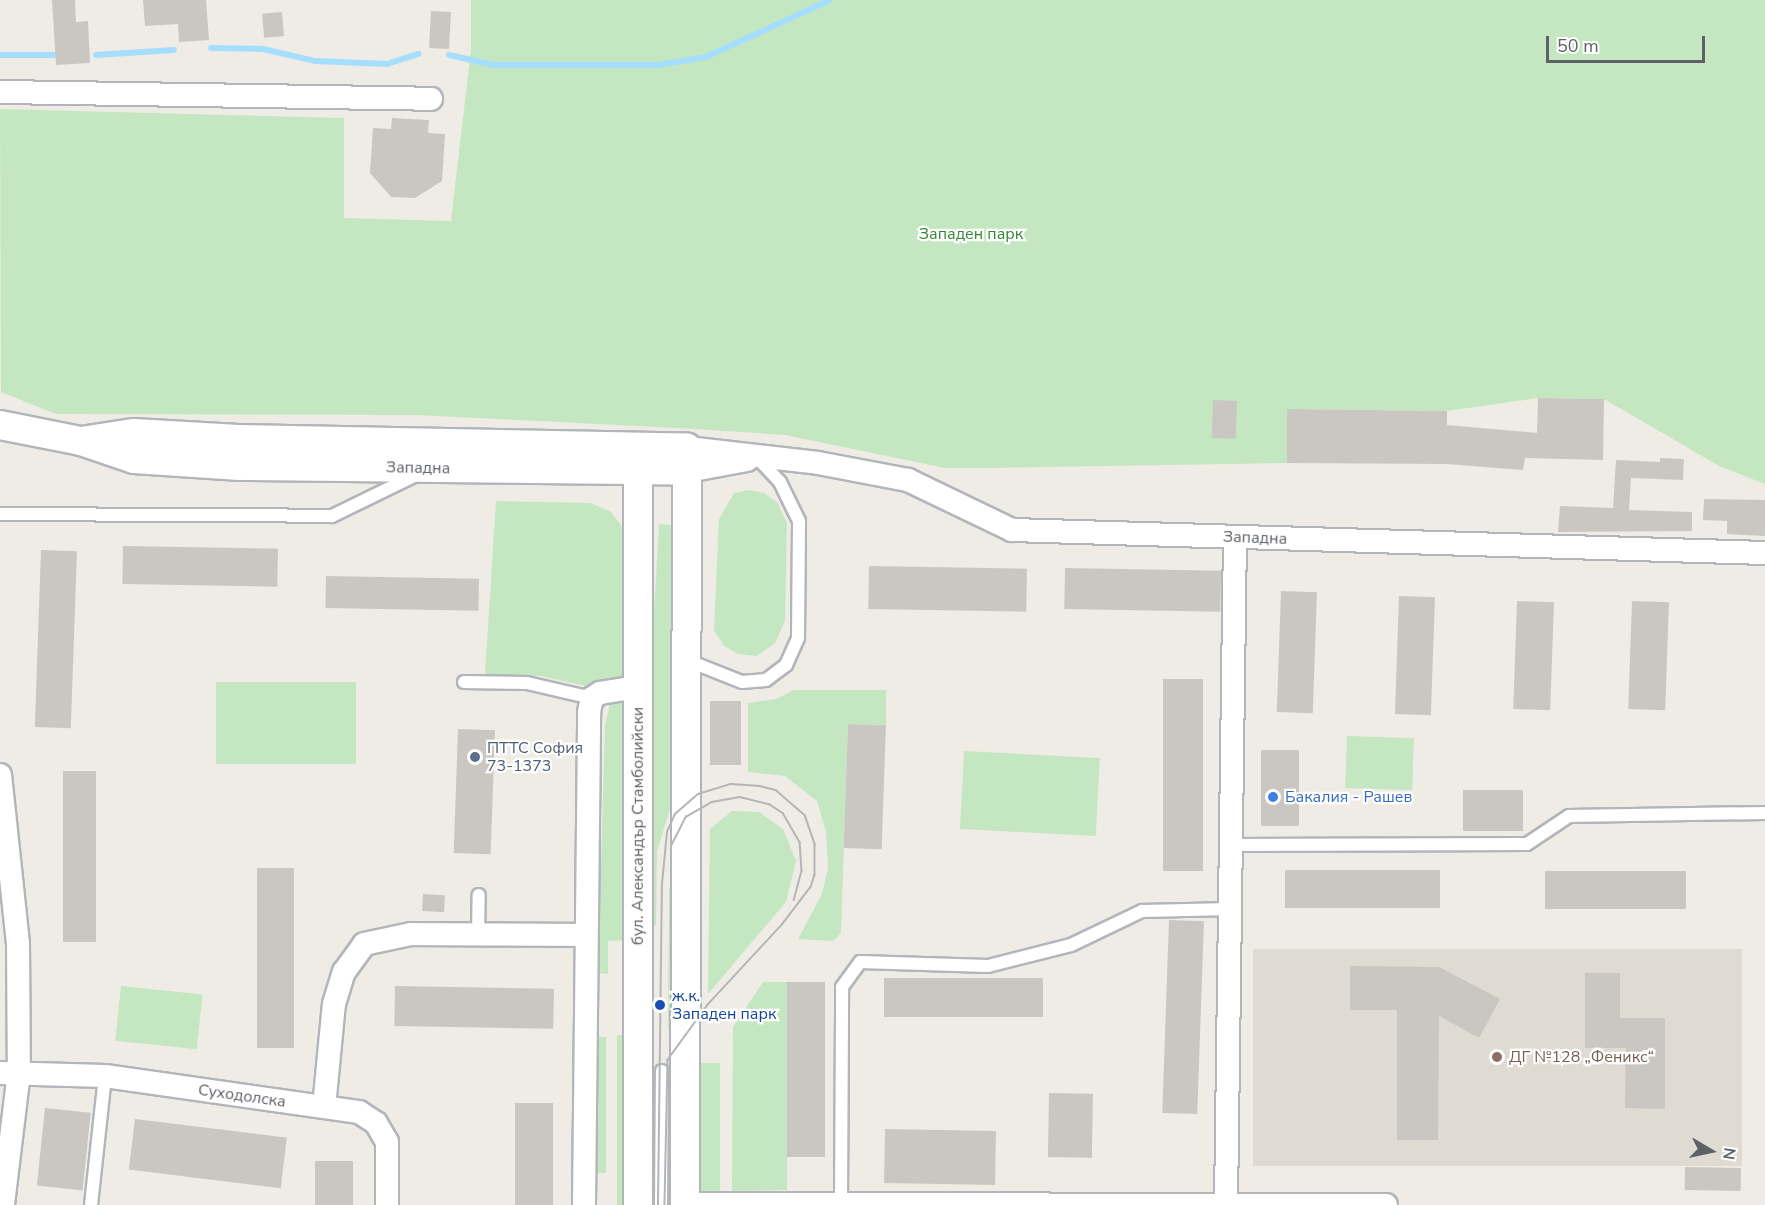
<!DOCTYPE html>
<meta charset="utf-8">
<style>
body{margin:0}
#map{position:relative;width:1765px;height:1205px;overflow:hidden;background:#efece5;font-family:"Nunito Sans",sans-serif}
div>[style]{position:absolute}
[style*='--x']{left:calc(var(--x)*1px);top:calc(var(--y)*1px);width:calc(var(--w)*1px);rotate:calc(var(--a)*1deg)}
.education>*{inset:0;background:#dfdbd3;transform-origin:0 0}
.green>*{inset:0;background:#c4e7c1;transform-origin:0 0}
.stream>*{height:6px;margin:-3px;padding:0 3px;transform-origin:3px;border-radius:3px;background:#a5deff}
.building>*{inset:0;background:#cac7c2;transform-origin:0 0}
.roads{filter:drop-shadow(2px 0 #b2b6ba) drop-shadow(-2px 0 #b2b6ba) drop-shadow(0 2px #b2b6ba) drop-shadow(0 -2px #b2b6ba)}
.service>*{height:12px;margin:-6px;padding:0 6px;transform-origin:6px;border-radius:6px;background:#fff}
.minor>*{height:22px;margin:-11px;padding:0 11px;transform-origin:11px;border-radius:11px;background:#fff}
.tertiary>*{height:28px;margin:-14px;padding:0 14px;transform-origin:14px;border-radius:14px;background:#fff}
.tram>*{height:1.5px;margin:-0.75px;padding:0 0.75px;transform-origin:0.75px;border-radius:0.75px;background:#b4b5b6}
.dots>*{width:16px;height:16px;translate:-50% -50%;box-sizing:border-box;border:3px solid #fff;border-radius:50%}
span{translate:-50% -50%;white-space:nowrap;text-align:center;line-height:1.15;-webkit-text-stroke:4.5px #fff;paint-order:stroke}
.park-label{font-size:16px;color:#368534}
.street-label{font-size:16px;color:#5d6166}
.service-label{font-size:16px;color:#4e5e75}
.left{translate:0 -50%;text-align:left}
.shop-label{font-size:16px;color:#366cbe}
.transit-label{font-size:16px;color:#164399}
.education-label{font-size:16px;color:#785e54}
.north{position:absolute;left:1681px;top:1121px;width:60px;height:60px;-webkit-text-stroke:4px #fff;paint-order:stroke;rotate:99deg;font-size:16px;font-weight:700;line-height:24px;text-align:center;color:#5d6166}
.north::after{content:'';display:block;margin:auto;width:21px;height:27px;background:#5d6166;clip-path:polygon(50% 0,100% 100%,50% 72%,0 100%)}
.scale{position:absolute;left:1546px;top:36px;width:159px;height:27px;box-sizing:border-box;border:3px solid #5d6166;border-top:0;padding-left:8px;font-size:18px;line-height:21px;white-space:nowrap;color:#5d6166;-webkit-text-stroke:4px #fff;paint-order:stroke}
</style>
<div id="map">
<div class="education">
<i style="left:1253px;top:949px;width:489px;height:217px"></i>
</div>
<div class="green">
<i style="clip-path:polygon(471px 0,1765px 0,1765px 484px,1719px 466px,1604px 399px,1538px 398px,1447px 411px,1288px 409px,1287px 463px,988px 468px,945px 468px,785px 435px,695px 429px,417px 415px,56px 414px,1px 392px,0 109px,344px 118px,344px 218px,451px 221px,471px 49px)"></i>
<i style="clip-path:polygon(749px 490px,764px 493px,777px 502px,787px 523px,785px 621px,775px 643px,757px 656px,738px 654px,724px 646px,714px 630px,719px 519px,734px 493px)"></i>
<i style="clip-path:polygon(496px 501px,591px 503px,611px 512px,621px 525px,623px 539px,623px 678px,600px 681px,590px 687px,541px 676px,485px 674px)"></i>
<i style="clip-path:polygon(659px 524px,671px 525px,675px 535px,674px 796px,657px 851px,656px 925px,647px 925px,651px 664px)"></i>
<i style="left:216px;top:682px;width:140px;height:82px"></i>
<i style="clip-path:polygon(794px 690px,886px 690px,886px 725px,848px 724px,841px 933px,833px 941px,798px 939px,822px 894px,828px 868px,826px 832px,817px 801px,785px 776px,748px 772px,748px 703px,776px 699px)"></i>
<i style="clip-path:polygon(610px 703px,622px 703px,625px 940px,608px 941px,608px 974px,598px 973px,605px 726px)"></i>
<i style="left:1347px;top:736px;width:67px;height:52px;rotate:2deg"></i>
<i style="left:964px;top:751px;width:136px;height:78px;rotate:3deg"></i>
<i style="clip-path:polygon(732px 811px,759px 812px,783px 829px,796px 861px,786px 902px,708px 994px,710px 829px)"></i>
<i style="clip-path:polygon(672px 877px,677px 1028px,668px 1029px,669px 889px)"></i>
<i style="clip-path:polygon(763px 982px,787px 982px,787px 1190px,732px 1191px,733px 1027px)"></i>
<i style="left:121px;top:986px;width:82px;height:55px;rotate:6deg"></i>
<i style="left:617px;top:1035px;width:11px;height:170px"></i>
<i style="left:596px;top:1037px;width:10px;height:136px"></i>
<i style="left:701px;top:1063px;width:19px;height:129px"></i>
</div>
<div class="stream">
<i style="--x:211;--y:48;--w:52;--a:1.1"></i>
<i style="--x:263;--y:49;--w:53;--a:13"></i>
<i style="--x:315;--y:61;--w:72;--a:2.4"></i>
<i style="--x:387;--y:64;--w:33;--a:-18"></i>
<i style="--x:0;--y:55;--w:54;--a:0"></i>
<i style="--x:96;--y:55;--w:78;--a:-3.7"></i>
<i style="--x:449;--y:55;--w:46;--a:12.5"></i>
<i style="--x:494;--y:65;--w:165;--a:0"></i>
<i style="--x:659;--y:65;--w:48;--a:-9.7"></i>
<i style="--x:706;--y:57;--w:136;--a:-24.7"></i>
</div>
<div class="building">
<i style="clip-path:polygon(52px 0,75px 0,76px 22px,88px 21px,90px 63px,56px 65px)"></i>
<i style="clip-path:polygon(143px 0,206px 0,209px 40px,179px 42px,178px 24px,145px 26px)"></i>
<i style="left:431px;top:11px;width:20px;height:37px;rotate:3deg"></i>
<i style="left:282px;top:12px;width:24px;height:20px;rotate:85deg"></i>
<i style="clip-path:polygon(392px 118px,429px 120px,428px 133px,445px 134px,442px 181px,415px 198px,391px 197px,370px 173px,373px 128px,391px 129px)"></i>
<i style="clip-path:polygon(1538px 398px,1604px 399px,1603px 460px,1525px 458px,1523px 470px,1446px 464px,1287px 463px,1287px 409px,1447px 411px,1447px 425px,1537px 433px)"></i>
<i style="left:1213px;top:400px;width:24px;height:38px;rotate:2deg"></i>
<i style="clip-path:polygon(1660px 458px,1684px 459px,1683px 480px,1631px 478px,1629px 510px,1692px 512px,1692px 531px,1558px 532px,1560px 506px,1613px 508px,1616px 460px,1660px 462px)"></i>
<i style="clip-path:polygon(1704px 499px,1765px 500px,1765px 536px,1727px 534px,1727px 521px,1703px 520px)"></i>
<i style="left:123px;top:546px;width:155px;height:38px;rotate:1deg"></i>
<i style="left:41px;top:550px;width:36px;height:177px;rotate:2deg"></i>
<i style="left:869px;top:566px;width:158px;height:43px;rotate:1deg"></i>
<i style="left:1065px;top:568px;width:156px;height:41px;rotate:1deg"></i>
<i style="left:326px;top:576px;width:153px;height:32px;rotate:1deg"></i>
<i style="left:1281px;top:591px;width:36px;height:121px;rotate:2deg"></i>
<i style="left:1399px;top:596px;width:36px;height:118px;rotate:2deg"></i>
<i style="left:1517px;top:601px;width:37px;height:108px;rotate:2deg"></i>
<i style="left:1632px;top:601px;width:37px;height:108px;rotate:2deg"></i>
<i style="left:1163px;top:679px;width:40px;height:192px"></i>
<i style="left:710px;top:701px;width:31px;height:64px"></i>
<i style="left:848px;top:724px;width:38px;height:124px;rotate:2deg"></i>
<i style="left:458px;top:729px;width:37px;height:124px;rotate:2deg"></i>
<i style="left:1261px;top:750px;width:38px;height:76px"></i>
<i style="left:63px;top:771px;width:33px;height:171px"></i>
<i style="left:1463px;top:790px;width:60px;height:41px"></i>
<i style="left:257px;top:868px;width:37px;height:180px"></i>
<i style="left:1285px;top:870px;width:155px;height:38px"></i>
<i style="left:1545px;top:871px;width:141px;height:38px"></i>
<i style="left:423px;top:894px;width:22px;height:17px;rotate:3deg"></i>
<i style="left:1169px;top:920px;width:35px;height:193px;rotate:2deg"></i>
<i style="clip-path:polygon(1350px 966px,1439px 967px,1500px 999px,1479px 1038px,1439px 1016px,1438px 1140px,1397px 1140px,1397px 1010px,1350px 1010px)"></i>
<i style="clip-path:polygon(1585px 973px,1620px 973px,1620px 1018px,1665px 1018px,1665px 1109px,1625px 1108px,1626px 1048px,1585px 1048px)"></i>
<i style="left:884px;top:978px;width:159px;height:39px"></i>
<i style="left:787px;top:982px;width:38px;height:175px"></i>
<i style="left:395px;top:986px;width:159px;height:40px;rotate:1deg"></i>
<i style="left:1049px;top:1093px;width:44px;height:64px;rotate:1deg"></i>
<i style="left:515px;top:1103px;width:38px;height:102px"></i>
<i style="left:45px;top:1108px;width:46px;height:78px;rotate:6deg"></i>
<i style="left:135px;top:1119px;width:153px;height:51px;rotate:7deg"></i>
<i style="left:885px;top:1129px;width:111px;height:54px;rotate:1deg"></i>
<i style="left:315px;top:1161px;width:38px;height:44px"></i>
<i style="left:1685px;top:1167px;width:56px;height:23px;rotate:1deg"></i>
</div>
<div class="roads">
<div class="service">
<i style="--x:0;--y:514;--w:332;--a:0.3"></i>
<i style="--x:332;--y:516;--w:93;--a:-26"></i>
<i style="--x:689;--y:661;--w:57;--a:21.6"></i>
<i style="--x:742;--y:682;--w:24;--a:-5"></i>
<i style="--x:766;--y:680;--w:25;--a:-37"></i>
<i style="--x:786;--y:665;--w:30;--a:-66"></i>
<i style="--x:798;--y:638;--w:117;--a:-89.5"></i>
<i style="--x:799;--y:521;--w:43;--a:-116"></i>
<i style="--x:780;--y:482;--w:33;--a:-133"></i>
<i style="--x:464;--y:682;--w:63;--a:0.9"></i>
<i style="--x:527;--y:683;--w:67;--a:13"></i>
<i style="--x:1232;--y:845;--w:295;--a:-0.2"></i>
<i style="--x:1527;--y:844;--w:50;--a:-33.7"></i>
<i style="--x:1569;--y:816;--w:196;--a:-0.9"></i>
<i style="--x:478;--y:934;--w:39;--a:-89"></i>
<i style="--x:841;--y:1204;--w:217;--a:-89.7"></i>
<i style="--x:842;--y:987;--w:31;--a:-54"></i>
<i style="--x:860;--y:962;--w:128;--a:1.8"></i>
<i style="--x:988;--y:966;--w:86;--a:-14.2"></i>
<i style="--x:1071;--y:945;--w:79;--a:-25.6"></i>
<i style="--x:1142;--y:911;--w:89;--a:-1.3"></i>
<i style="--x:91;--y:1205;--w:130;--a:-83.8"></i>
<i style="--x:661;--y:1205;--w:134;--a:-89.6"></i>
</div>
<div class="minor">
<i style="--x:0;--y:92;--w:431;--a:0.9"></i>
<i style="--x:687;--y:448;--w:132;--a:6.5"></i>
<i style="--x:818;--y:463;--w:92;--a:10.7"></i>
<i style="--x:908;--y:480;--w:115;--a:25.7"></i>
<i style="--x:1012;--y:530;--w:753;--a:1.75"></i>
<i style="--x:688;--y:471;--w:60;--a:-10.6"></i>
<i style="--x:0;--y:775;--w:169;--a:83.9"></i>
<i style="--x:18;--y:943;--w:129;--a:89.6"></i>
<i style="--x:19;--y:1072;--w:134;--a:96.9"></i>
<i style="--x:0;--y:1073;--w:105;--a:1.6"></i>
<i style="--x:105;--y:1076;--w:257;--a:8.1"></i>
<i style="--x:359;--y:1112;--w:20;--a:33"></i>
<i style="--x:376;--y:1123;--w:22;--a:60"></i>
<i style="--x:387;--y:1142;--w:63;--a:90"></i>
<i style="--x:324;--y:1107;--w:103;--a:-84.5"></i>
<i style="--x:334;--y:1004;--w:34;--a:-73"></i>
<i style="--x:344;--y:972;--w:34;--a:-54"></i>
<i style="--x:364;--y:944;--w:48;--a:-12"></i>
<i style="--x:411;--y:934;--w:175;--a:0.3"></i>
<i style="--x:685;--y:1204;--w:701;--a:0.08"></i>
<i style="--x:1226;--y:1204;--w:666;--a:-89.23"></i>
<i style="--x:584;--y:1205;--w:493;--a:-89.4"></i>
<i style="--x:589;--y:712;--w:14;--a:-78"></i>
<i style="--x:592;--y:698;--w:9;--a:-32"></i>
<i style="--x:600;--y:693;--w:39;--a:-9"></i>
</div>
<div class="tertiary">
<i style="--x:0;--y:425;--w:83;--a:11.2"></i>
<i style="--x:81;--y:441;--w:56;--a:18.8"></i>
<i style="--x:134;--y:459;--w:106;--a:3.8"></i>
<i style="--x:240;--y:466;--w:448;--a:0.6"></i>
<i style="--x:81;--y:441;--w:54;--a:-8.6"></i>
<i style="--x:134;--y:433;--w:104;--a:3.3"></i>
<i style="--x:238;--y:439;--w:449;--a:1.1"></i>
<i style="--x:687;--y:448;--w:757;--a:90.15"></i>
<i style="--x:638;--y:1205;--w:758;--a:-90"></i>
</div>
</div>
<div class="tram">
<i style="--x:671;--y:846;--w:33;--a:-63"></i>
<i style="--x:686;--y:817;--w:30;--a:-30"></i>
<i style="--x:712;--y:802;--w:28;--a:-10"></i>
<i style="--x:740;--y:797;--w:30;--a:14"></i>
<i style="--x:769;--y:804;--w:17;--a:33"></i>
<i style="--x:783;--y:813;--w:34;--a:60"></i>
<i style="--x:800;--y:842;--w:29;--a:86"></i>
<i style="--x:802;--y:871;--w:30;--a:105"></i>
<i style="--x:658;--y:1205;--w:321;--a:-89.3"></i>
<i style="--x:662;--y:884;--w:52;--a:-84.5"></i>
<i style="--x:667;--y:832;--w:20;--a:-66"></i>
<i style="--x:675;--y:814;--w:30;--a:-41"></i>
<i style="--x:698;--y:794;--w:34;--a:-17"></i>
<i style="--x:731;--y:784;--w:29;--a:4"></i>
<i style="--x:760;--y:786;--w:16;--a:14"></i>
<i style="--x:776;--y:790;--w:38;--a:41"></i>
<i style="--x:805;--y:815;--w:31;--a:71"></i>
<i style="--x:815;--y:844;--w:31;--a:90"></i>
<i style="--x:815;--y:875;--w:13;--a:108"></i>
<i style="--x:811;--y:887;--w:46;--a:127.1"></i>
<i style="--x:783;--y:924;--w:110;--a:132.8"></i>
<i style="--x:708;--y:1005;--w:68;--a:126"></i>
<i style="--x:668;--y:1060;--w:145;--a:91.2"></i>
</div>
<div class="dots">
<i style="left:475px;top:757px;background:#5c6f8a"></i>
<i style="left:1273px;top:797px;background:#3f7fe0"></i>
<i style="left:660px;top:1005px;background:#1a4fb4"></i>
<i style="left:1497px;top:1057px;background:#8d6e63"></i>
</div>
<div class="park-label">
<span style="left:971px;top:234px">Западен парк</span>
</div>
<div class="street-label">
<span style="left:418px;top:468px;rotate:1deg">Западна</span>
<span style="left:1255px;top:538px;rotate:2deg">Западна</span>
<span style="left:638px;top:826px;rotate:-90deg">бул. Александър Стамболийски</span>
<span style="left:242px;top:1096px;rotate:8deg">Суходолска</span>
</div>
<div class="service-label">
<span class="left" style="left:487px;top:757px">ПТТС София<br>73-1373</span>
</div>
<div class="shop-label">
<span class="left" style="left:1285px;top:797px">Бакалия - Рашев</span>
</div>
<div class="transit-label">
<span class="left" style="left:672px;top:1005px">ж.к.<br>Западен парк</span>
</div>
<div class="education-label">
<span class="left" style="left:1509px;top:1057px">ДГ №128 „Феникс“</span>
</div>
<div class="north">N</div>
<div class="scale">50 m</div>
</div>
